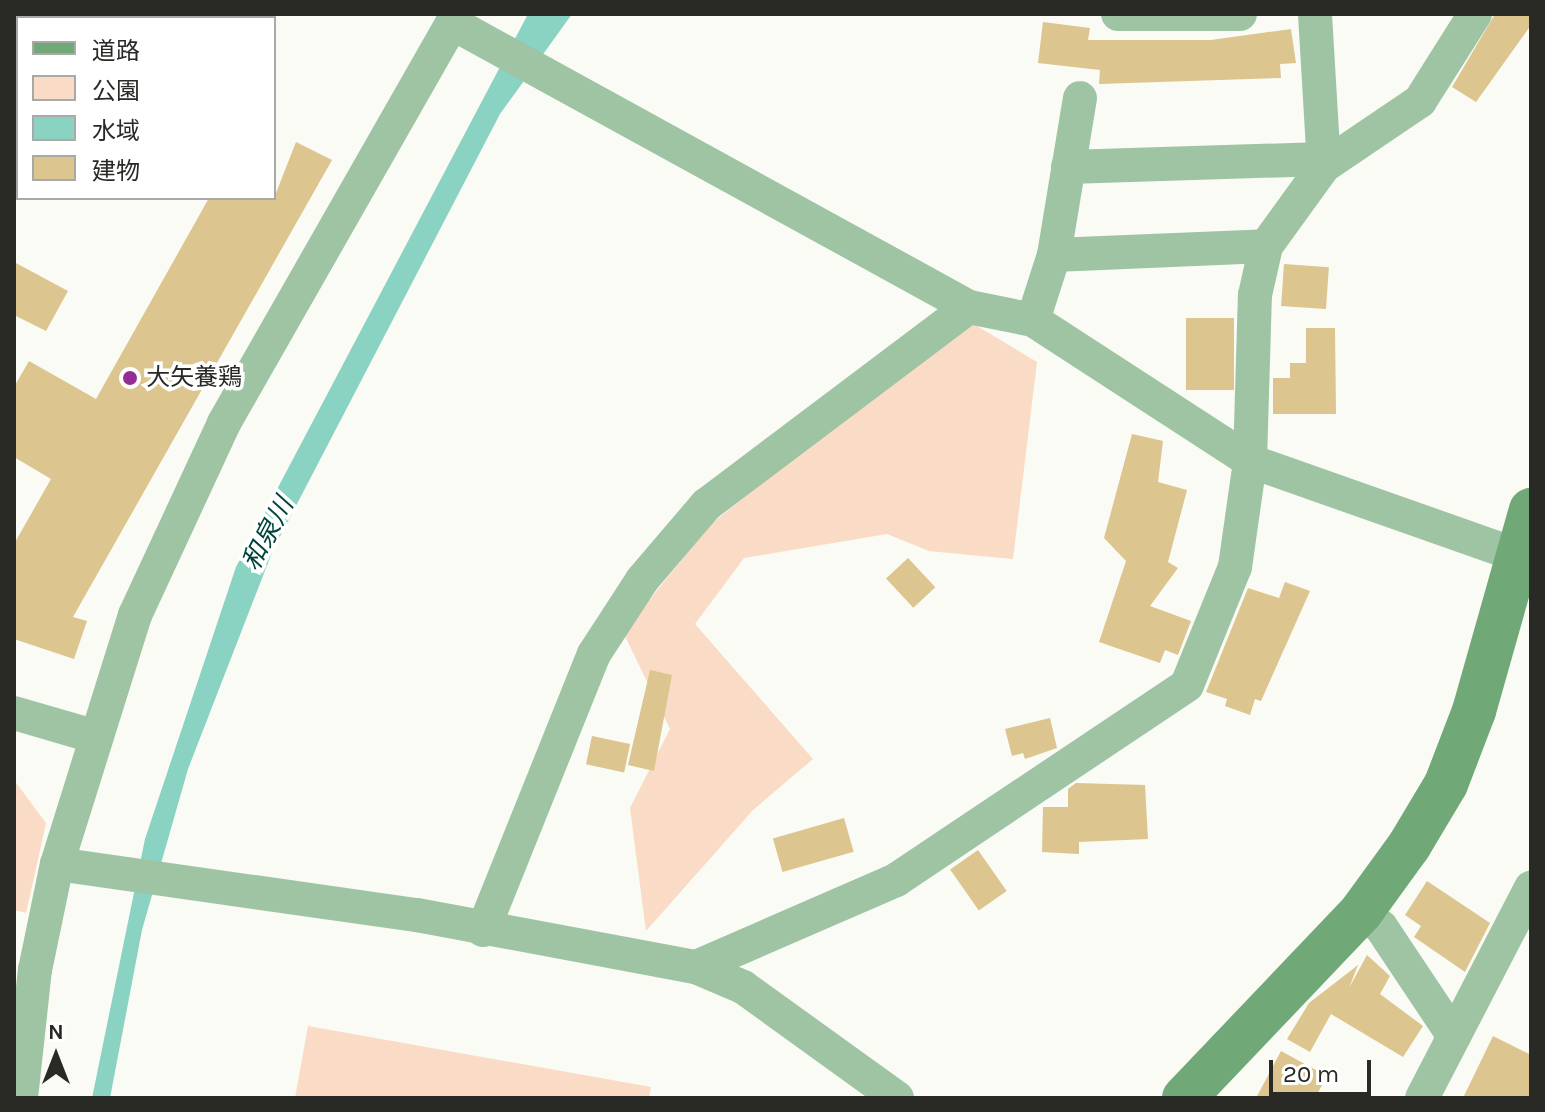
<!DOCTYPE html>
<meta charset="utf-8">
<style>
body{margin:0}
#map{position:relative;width:1545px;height:1112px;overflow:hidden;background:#f9fbf4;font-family:Karla,"Noto Sans JP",sans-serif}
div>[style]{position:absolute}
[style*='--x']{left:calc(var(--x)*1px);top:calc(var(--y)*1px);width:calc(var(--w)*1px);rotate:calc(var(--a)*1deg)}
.green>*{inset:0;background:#fadbc5}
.water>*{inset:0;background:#8ad2c2}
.building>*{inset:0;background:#dcc58e;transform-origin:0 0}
.street>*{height:34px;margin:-17px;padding:0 17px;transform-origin:17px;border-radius:17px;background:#9ec4a3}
.secondary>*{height:44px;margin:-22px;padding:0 22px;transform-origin:22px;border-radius:22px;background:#70a878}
.dots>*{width:22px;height:22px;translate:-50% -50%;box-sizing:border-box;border:4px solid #fff;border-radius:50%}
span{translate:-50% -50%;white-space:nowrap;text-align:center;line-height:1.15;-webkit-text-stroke:7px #fff;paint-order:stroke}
.poi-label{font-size:24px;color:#292926}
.left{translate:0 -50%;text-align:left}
.water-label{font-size:26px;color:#004339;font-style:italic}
.frame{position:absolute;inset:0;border:16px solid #292926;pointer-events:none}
.legend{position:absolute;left:16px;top:16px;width:260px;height:184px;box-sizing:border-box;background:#fff;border:2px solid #a9a9a8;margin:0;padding:10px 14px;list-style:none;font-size:24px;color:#292926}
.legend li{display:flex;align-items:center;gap:16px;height:40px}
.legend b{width:40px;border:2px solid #a9a9a8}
.north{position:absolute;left:16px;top:1016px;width:80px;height:80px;-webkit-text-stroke:6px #fff;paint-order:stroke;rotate:0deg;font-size:22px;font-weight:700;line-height:32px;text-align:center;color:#292926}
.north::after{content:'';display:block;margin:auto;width:28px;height:36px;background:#292926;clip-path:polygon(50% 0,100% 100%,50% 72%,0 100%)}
.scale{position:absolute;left:1269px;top:1060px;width:102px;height:36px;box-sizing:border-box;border:4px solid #292926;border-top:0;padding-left:10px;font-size:24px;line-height:28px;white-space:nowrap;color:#292926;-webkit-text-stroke:6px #fff;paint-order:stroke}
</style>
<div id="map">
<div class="green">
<i style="clip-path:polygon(14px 14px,54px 14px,18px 18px,18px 154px)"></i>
<i style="clip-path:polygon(967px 320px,1037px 362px,1013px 559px,929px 551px,887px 534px,744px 558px,695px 624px,813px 759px,753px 810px,646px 931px,630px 808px,670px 729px,623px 632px,711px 524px)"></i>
<i style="clip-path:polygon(14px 780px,46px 823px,26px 913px,14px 910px)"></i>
<i style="clip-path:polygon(308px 1026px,651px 1087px,649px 1098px,295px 1098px)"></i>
</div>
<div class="water">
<i style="clip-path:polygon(528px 14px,572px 14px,500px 114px,273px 550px,188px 769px,142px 930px,110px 1098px,92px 1098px,145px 839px,236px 567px)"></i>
</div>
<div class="building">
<i style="clip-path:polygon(1495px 14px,1531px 14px,1531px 25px,1476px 102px,1452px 87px)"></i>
<i style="clip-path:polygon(1043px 22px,1090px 28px,1088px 40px,1211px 40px,1291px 29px,1296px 63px,1280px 64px,1281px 78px,1099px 84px,1100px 70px,1038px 63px)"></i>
<i style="clip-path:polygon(296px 142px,332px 160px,73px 617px,87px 621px,74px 659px,14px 639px,14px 544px,51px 479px,14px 457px,14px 387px,29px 361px,96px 399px,209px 198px,274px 198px)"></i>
<i style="clip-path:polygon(14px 262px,68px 291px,46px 331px,14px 315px)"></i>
<i style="left:1284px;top:264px;width:45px;height:42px;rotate:4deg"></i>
<i style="left:1186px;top:318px;width:48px;height:72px"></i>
<i style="clip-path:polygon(1306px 328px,1335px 328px,1336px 414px,1273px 414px,1273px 378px,1290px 378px,1290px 363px,1306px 363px)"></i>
<i style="clip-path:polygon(1132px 434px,1163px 441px,1158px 482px,1187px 490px,1168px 562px,1178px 568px,1150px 606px,1191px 621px,1178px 655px,1165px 650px,1160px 663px,1099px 642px,1126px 561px,1104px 538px)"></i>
<i style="left:908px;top:558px;width:40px;height:30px;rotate:47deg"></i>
<i style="clip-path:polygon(1285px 582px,1310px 591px,1261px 701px,1255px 699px,1250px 715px,1225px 706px,1227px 699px,1206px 692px,1248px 588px,1279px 598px)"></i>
<i style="clip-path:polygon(650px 670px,672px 675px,654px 771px,628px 765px)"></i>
<i style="clip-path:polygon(1050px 718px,1057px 748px,1025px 759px,1023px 753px,1012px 756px,1005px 729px)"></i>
<i style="left:592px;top:736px;width:39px;height:29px;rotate:12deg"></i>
<i style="clip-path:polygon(1076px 783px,1145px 785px,1148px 839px,1079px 842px,1079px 854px,1042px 852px,1043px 807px,1068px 807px,1068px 789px)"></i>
<i style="left:844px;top:818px;width:35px;height:74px;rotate:74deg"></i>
<i style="left:978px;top:850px;width:50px;height:34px;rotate:55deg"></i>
<i style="clip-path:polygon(1427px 881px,1490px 923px,1465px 972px,1414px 937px,1421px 926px,1405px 915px)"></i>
<i style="clip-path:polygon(1367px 955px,1390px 976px,1380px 994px,1423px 1026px,1403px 1057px,1331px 1014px,1310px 1052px,1287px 1039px,1309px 1003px,1358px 965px,1349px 988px)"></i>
<i style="clip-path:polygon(1493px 1036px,1531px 1055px,1531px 1098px,1463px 1098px)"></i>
<i style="clip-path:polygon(1281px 1051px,1327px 1076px,1315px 1098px,1256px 1098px)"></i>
</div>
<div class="street">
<i style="--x:1118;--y:14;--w:122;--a:0"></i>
<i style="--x:452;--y:23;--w:590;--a:28.78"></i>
<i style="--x:969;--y:307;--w:65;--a:11.5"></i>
<i style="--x:1033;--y:320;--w:259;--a:33"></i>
<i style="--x:1250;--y:461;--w:298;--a:19.4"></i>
<i style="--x:1324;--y:166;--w:116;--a:-34.1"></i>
<i style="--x:1420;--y:101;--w:103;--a:-57.7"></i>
<i style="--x:1068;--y:167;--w:255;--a:-1.8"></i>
<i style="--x:1054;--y:255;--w:212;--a:-2.4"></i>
<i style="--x:1033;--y:320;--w:68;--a:-72.1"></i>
<i style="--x:1054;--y:255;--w:159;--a:-80.6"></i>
<i style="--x:14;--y:713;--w:82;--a:16.2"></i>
<i style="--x:57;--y:864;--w:364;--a:8.1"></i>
<i style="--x:417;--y:915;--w:284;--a:10.6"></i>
<i style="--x:696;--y:967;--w:51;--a:23.1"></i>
<i style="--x:743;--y:987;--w:190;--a:35.8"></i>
<i style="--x:1361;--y:912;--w:25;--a:37"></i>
<i style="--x:1381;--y:927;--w:126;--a:56.3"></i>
<i style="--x:483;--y:930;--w:297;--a:-68.1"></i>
<i style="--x:594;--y:654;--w:88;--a:-57"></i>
<i style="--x:642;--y:580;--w:99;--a:-49.5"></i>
<i style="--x:706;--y:505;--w:329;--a:-37"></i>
<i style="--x:696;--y:967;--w:218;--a:-23.5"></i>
<i style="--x:896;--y:880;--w:350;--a:-33.8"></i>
<i style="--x:1187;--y:685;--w:127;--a:-67.9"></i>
<i style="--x:1235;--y:567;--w:107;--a:-81.9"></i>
<i style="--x:1250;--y:461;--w:166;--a:-88.3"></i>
<i style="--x:1255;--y:295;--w:50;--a:-77.3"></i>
<i style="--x:1266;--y:246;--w:99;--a:-54.1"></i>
<i style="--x:1324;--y:166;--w:152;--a:-93.4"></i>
<i style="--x:21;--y:1098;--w:129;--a:-83.8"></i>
<i style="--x:35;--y:970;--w:108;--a:-78.3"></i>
<i style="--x:57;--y:864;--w:261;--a:-72.6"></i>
<i style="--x:135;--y:615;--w:212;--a:-65.1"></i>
<i style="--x:224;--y:423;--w:471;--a:-60.3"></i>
<i style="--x:1422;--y:1098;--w:237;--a:-62.6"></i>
</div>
<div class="secondary">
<i style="--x:1184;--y:1098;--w:257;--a:-46.4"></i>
<i style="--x:1361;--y:912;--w:82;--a:-54"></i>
<i style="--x:1409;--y:846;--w:72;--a:-59.2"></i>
<i style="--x:1446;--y:784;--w:78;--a:-69"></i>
<i style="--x:1474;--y:711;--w:209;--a:-74.2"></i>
</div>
<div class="dots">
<i style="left:130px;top:378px;background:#922e94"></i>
</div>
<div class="poi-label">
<span class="left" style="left:146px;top:378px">大矢養鶏</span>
</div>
<div class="water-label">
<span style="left:268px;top:534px;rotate:-62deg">和泉川</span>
</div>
<div class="frame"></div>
<ul class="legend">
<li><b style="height:10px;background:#70a878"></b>道路</li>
<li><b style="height:22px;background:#fadbc5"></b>公園</li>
<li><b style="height:22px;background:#8ad2c2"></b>水域</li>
<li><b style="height:22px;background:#dcc58e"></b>建物</li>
</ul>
<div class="north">N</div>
<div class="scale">20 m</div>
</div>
